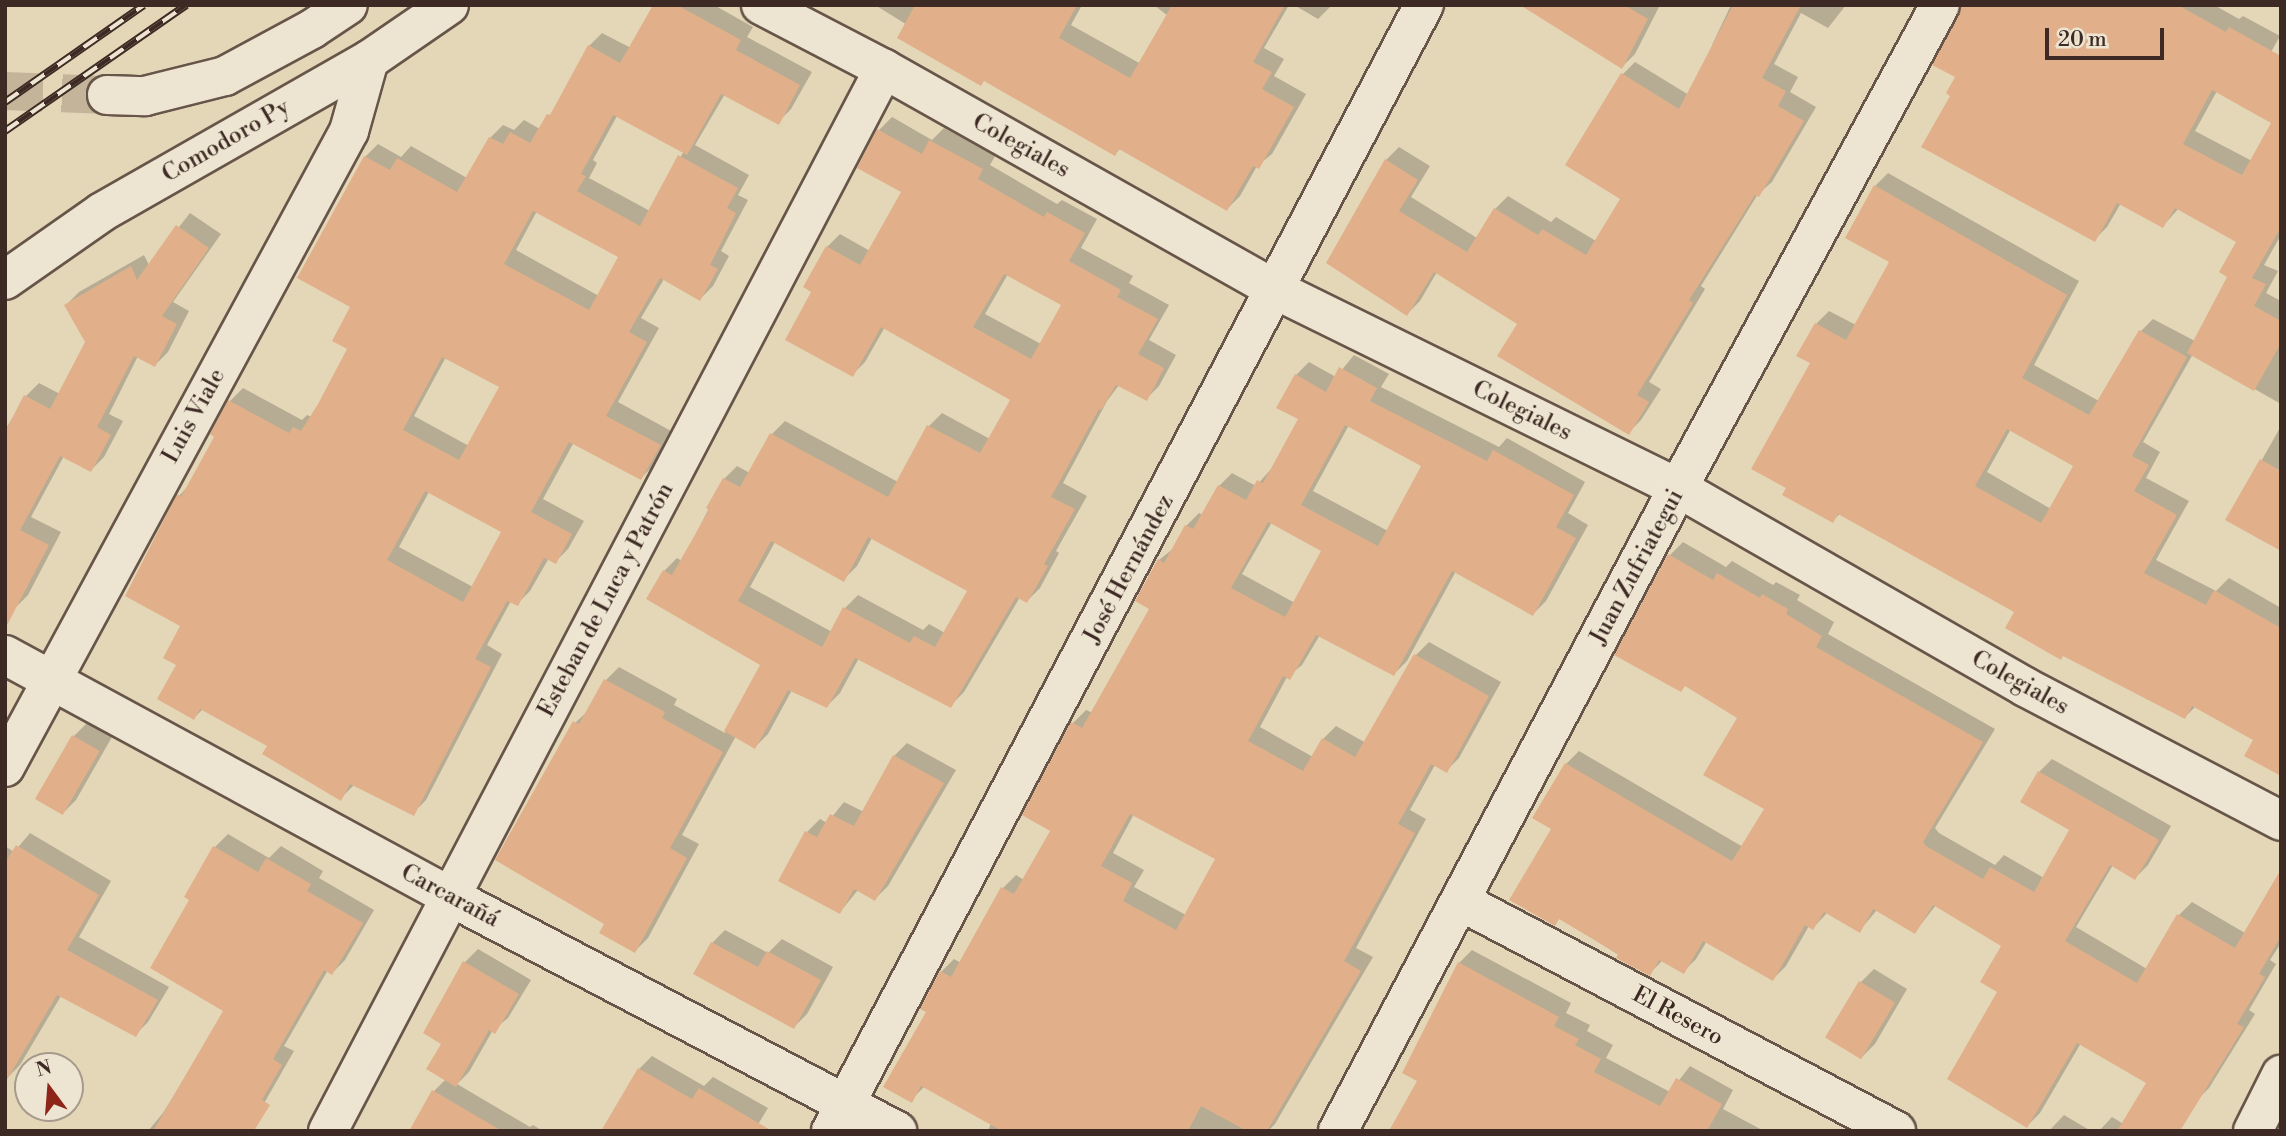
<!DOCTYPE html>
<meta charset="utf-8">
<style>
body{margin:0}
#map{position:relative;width:2286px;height:1136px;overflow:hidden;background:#e4d7b8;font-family:"Libre Bodoni",serif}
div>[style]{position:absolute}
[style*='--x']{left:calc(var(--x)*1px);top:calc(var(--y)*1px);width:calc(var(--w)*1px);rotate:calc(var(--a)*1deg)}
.shadow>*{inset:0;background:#0003}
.building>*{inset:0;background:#e1b08a;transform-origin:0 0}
.secondary-tunnel>*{height:38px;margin-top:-19px;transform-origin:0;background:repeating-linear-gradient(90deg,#c3b49a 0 38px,transparent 0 57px)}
.roads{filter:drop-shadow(2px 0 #675549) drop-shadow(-2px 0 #675549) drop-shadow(0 2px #675549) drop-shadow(0 -2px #675549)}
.street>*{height:38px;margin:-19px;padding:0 19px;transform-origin:19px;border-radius:19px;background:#ede5d1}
.secondary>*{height:38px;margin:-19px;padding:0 19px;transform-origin:19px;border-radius:19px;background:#ede5d1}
.rail>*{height:8px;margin-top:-4px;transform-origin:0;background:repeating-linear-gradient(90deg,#ede5d1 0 16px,#3d2a24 0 32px);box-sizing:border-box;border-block:2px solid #3d2a24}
span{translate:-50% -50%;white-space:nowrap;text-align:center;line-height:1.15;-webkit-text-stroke:7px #ede5d1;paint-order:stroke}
.street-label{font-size:23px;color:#3d2a24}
.frame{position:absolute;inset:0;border:7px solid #3d2a24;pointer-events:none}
.north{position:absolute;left:14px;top:1052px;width:70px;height:70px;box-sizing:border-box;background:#ede5d1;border:2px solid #a79a8c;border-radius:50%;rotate:344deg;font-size:19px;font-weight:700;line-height:28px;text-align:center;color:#3d2a24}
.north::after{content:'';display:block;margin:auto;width:24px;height:32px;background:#8f2418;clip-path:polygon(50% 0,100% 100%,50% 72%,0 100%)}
.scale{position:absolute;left:2045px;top:28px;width:119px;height:32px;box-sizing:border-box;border:4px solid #3d2a24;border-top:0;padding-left:9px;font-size:21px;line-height:24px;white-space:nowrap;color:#3d2a24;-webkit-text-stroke:5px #ede5d1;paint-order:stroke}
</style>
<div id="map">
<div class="shadow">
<i style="clip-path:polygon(evenodd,662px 5px,714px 5px,753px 27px,747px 37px,812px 72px,791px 109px,778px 122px,725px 94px,695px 145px,749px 175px,738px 195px,748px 200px,721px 251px,729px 256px,713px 286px,700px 299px,664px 279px,641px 318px,659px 328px,618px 402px,673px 432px,654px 465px,641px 478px,574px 442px,543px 499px,584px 521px,568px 549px,555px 562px,549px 558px,530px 591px,517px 604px,511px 601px,487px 645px,502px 654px,426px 800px,413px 813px,355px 784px,340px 799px,269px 745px,203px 709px,194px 718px,178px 664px,182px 626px,179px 496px,190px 484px,217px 436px,212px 434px,230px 401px,243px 388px,302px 420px,307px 415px,312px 417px,349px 348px,365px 157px,378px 144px,401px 157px,411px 146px,467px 178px,490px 138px,503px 125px,514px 130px,524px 120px,540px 129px,556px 107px,589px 46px,602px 33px,631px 48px,662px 5px,617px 116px,684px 151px,650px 211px,589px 178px,597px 163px,593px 160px,617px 116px,662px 5px,537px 211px,620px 256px,599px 296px,516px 250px,537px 211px,662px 5px,446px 357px,501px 387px,469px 446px,414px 416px,446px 357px,662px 5px,429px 492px,503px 531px,473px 587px,399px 547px,429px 492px)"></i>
<i style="clip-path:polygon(875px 5px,1082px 5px,1071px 25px,1141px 64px,1168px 16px,1154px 5px,1289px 5px,1264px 48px,1284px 59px,1274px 76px,1306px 94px,1272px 154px,1257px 166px,1240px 196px,1227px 209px,1121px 148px,1115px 154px)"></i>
<i style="clip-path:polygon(1294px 5px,1332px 5px,1318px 19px)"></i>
<i style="clip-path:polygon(1524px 5px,1660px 5px,1635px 54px,1622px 67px)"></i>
<i style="clip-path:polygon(1731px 5px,1846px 5px,1828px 28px,1801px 13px,1774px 64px,1798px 77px,1790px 92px,1816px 107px,1772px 182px,1758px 194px,1701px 286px,1705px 289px,1649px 382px,1661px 389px,1641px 420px,1628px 433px,1520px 324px,1437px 272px,1420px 301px,1407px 314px,1386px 160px,1399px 147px,1430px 166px,1411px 197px,1477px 238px,1495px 209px,1508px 196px,1551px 222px,1556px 217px,1596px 241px,1623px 199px,1622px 75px,1635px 62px,1689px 95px,1715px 47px,1712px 45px)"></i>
<i style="clip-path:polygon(evenodd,1963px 5px,2214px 5px,2239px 19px,2243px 16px,2280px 36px,2266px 61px,2281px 69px,2281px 235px,2264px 265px,2278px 271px,2266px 293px,2281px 301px,2281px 404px,2193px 354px,2143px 442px,2160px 452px,2146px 478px,2189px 501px,2156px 560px,2216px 591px,2229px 578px,2281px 608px,2281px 774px,2255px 739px,2196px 706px,2185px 717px,2016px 611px,1841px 513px,1832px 521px,1788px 488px,1812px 363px,1816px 324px,1829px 311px,1856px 325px,1892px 261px,1875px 186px,1888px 173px,2079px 281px,2034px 365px,2099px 401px,2140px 332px,2153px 319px,2195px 341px,2230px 277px,2238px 241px,2179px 208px,2163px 226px,2121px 203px,2107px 227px,2094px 240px,1952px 95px,1957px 76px,1963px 5px,2217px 91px,2273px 122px,2252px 161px,2195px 131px,2217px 91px,1963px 5px,2011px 429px,2076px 465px,2051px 509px,1987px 472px,2011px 429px)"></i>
<i style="clip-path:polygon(evenodd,892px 117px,932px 140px,944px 128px,995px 156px,990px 165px,1057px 204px,1062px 200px,1097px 219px,1081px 248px,1133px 276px,1129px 283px,1169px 305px,1149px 340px,1176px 355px,1159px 386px,1146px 399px,1119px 385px,1107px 401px,1063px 483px,1087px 496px,1056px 551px,1059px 553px,1040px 588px,1027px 601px,1020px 597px,964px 692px,951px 705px,859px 658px,840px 693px,827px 706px,792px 690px,768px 734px,755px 747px,736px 736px,682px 835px,699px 844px,648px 938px,635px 951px,606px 924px,575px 723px,589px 710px,606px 680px,619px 667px,677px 699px,674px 705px,725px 733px,763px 665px,664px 571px,677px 558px,682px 561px,724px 479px,737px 466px,750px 473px,772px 434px,785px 421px,898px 482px,929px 426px,942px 413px,990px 439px,1012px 399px,885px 327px,865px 362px,852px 375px,814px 291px,827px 247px,840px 234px,870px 251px,903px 191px,879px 130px,892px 117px,1008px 274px,1063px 305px,1041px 344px,985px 314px,1008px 274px,892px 117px,872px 538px,969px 590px,945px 633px,929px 624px,923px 630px,858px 595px,845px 608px,832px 632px,750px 587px,775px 542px,844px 579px,857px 566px,872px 538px)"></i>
<i style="clip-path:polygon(190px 213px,221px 234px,173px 302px,189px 311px,168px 352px,155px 365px,138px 356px,109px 414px,123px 421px,104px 457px,91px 470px,64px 456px,31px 517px,61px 532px,28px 595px,15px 608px,5px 603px,5px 430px,26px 396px,39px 383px,60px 394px,87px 342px,66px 305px,79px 292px,144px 255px,149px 265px)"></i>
<i style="clip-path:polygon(evenodd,1354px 355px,1389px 374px,1381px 387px,1499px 447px,1507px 438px,1585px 482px,1568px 513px,1588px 525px,1546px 601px,1533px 614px,1456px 571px,1407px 661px,1394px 674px,1320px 635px,1302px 665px,1287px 677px,1260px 727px,1313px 757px,1323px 739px,1336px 726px,1366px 743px,1416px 655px,1429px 642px,1501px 682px,1459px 758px,1446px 771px,1435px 765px,1410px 810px,1426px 819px,1356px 948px,1373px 957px,1275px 1124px,1268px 1131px,988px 1131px,991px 1123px,924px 1087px,911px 1100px,928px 1011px,941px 972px,954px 959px,961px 963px,1003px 888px,1016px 875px,1024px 880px,1053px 830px,1025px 814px,1073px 723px,1086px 710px,1093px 713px,1152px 609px,1159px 560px,1174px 548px,1186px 526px,1199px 513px,1203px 515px,1219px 486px,1232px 473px,1256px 486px,1272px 468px,1301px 418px,1296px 375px,1309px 362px,1336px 377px,1354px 355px,1349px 425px,1423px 465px,1388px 531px,1313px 491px,1349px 425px,1354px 355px,1272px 522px,1324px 551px,1295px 603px,1242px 574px,1272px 522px,1354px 355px,1134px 814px,1217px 859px,1186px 915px,1134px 887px,1144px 870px,1113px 853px,1134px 814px)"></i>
<i style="clip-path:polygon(2281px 426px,2281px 549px,2228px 520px)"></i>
<i style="clip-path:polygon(1683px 542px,1726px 567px,1732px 561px,1773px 585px,1776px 582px,1800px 595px,1797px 600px,1834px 622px,1828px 634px,1995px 729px,1935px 828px,1939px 833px,1995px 865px,2004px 855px,2044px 878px,2071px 829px,2039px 772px,2052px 759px,2171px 826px,2148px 865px,2135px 878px,2113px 865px,2076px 927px,2147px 969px,2179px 915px,2192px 902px,2245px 933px,2281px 883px,2281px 943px,2270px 960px,2276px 964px,2249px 1010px,2255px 1014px,2209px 1088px,2196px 1101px,2081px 1043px,2040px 1113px,2027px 1126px,1999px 991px,2003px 945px,1936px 905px,1915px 932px,1877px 910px,1860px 930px,1828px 912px,1813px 928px,1809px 926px,1786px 966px,1773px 979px,1707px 941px,1696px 959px,1683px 972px,1663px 960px,1649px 974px,1560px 918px,1554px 924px,1554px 828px,1566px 764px,1579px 751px,1743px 847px,1767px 808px,1740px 717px,1686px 685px,1617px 655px,1670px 555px)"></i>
<i style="clip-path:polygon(87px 723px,112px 737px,76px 800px,63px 813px,36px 798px,74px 736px)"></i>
<i style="clip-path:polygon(907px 743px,956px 770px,888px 886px,875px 899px,858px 890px,840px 912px,807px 832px,820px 819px,827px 823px,844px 802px,864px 812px,894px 756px)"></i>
<i style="clip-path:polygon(30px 833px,111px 881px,79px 937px,169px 987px,148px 1022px,135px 1035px,61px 996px,20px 1065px,7px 1078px,5px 846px,14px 852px)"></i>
<i style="clip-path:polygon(228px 834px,269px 858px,281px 846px,323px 871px,319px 878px,374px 910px,345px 960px,332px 973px,328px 970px,284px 1046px,294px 1051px,263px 1105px,238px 1131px,148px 1131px,163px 1113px,226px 1010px,191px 900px,215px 847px)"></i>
<i style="clip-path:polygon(725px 930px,768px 953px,782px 939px,833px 967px,807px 1014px,794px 1027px,712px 943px)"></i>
<i style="clip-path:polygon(478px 949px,531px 980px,508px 1018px,493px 1030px,469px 1072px,457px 1084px,530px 1127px,533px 1125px,543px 1131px,411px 1131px,434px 1091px,446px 1079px,443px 1043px,425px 1032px,465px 962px)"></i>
<i style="clip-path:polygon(1472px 950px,1571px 1003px,1566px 1013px,1590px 1025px,1587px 1031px,1613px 1045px,1606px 1058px,1670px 1092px,1690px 1066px,1733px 1090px,1723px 1109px,1764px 1131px,1389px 1131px,1419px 1081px,1459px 963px)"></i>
<i style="clip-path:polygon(1874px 969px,1907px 989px,1875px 1044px,1862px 1057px,1861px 982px)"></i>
<i style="clip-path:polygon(652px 1056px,704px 1086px,713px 1077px,768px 1108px,754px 1131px,603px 1131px,639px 1069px)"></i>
<i style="clip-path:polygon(2064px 1115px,2091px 1131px,2049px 1131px)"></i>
<i style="clip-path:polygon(2112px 1117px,2135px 1131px,2099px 1131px)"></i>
</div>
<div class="building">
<i style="clip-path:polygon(evenodd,653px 5px,677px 5px,741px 40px,736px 50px,800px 85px,779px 125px,721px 94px,687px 155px,613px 115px,581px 174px,586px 176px,577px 191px,640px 226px,678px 155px,738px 188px,727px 208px,736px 213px,710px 265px,718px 269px,700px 301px,660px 278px,629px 332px,647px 342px,606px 416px,661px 445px,641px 480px,569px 442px,531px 512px,572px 534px,556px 564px,544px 558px,518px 606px,507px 601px,475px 659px,491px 667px,414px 816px,350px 784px,341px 801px,262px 754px,267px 746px,200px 709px,194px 720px,157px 699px,176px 665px,163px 658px,180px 626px,125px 596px,177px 494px,181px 497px,214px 437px,210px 434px,228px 400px,289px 433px,293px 427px,301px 431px,318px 404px,347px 349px,332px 341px,350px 307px,297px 278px,364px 156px,390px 170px,397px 158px,457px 192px,489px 137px,503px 144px,510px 132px,530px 143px,547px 114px,550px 115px,588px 45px,620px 63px,653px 5px,533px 211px,618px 257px,589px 310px,504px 264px,533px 211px,653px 5px,442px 357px,499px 387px,459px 460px,403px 430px,442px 357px,653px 5px,425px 491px,501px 532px,463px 602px,387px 560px,425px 491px)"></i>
<i style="clip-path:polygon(915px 5px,1077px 5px,1059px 38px,1130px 78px,1172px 5px,1285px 5px,1253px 62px,1272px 72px,1262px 89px,1294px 107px,1259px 169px,1253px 166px,1227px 211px,1119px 149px,1115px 156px,984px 81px,981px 86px,897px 38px)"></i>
<i style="clip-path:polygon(1520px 5px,1624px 5px,1648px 19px,1622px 69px)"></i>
<i style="clip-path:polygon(1733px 5px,1801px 5px,1762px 78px,1786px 91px,1778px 106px,1804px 121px,1759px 197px,1755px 195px,1689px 300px,1693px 303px,1637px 395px,1649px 402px,1629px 435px,1497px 356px,1517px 324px,1434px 272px,1407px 316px,1326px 263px,1385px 159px,1418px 180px,1399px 211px,1467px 252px,1494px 208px,1538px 235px,1542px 229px,1586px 255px,1620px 199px,1565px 165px,1621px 73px,1679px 109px)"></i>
<i style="clip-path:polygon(evenodd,1962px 5px,2178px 5px,2226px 32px,2229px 27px,2281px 56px,2281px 227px,2252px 278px,2266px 284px,2254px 306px,2281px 321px,2281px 343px,2254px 391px,2187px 353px,2227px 277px,2219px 272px,2236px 242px,2175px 208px,2163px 228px,2117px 203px,2095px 242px,1921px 147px,1950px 96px,1946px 93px,1955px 77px,1932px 65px,1962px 5px,2212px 90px,2271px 123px,2242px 175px,2183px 144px,2212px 90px)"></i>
<i style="clip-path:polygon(evenodd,877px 129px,922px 154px,929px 140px,983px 169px,978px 179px,1044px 217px,1047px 212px,1085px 233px,1069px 261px,1121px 290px,1117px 297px,1158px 319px,1138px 354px,1164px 368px,1147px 401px,1116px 385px,1101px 410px,1099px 409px,1051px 497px,1075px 509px,1044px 564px,1048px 566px,1027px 603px,1016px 597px,951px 708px,855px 658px,827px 708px,788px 690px,755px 749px,724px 731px,760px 665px,646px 599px,663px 570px,672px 575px,709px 510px,706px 508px,723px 478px,740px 487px,770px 433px,888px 497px,927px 425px,980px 453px,1010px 400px,881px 327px,853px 377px,785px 340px,811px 292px,803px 287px,826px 246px,860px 265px,901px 192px,857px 168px,877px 129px,1004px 274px,1061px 305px,1031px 359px,973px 327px,1004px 274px,877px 129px,868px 537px,967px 591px,935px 647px,914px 636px,910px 643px,843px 607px,822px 647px,738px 601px,771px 541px,844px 582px,868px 537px)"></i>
<i style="clip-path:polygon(evenodd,1874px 185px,2067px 295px,2022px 378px,2089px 415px,2139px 330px,2187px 357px,2132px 456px,2149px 465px,2134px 491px,2177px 515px,2144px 573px,2206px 605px,2214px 590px,2281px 628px,2281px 776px,2244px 756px,2253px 740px,2192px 706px,2185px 719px,2063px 656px,2061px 660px,2005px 628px,2014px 612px,1838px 514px,1833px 523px,1782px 495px,1786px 488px,1751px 469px,1810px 363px,1796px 356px,1815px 323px,1846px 340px,1889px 262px,1845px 238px,1874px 185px,2007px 429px,2073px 466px,2041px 523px,1975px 486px,2007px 429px)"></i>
<i style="clip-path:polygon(176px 225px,209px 248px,162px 316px,177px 324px,155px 367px,134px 356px,97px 427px,111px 435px,91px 472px,60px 456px,20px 530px,49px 545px,5px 629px,5px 432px,24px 395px,50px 409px,85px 342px,64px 305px,131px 266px,137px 280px)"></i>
<i style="clip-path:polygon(evenodd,1339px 367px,1377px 388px,1370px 401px,1487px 461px,1493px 450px,1574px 495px,1556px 527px,1576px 538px,1533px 616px,1452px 571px,1394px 676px,1316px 635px,1290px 680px,1283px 676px,1248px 741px,1303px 771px,1322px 738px,1355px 757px,1414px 654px,1489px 696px,1447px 773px,1431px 764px,1398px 824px,1415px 833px,1344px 961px,1361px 971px,1267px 1131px,1247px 1131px,1201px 1106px,1188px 1131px,1002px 1131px,921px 1086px,912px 1103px,883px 1087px,926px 1012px,920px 1009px,940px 971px,951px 977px,1001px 887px,1014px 894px,1050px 831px,1022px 815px,1071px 722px,1082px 728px,1149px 609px,1135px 601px,1158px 559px,1164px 563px,1185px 525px,1193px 529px,1218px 485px,1246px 500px,1257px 480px,1263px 483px,1298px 419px,1276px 408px,1295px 374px,1326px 392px,1339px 367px,1345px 425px,1421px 466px,1378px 546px,1301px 505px,1345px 425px,1339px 367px,1268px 522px,1321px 551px,1285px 617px,1231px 588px,1268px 522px,1339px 367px,1130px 814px,1215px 859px,1176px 930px,1123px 901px,1132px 883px,1101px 866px,1130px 814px)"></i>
<i style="clip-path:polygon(2260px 459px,2281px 471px,2281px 551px,2225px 520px)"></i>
<i style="clip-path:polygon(1668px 554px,1713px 580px,1717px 573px,1760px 598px,1762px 594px,1788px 609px,1786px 614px,1822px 636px,1816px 647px,1983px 742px,1923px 842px,1926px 846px,1983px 879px,1990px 867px,2034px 892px,2069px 830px,2020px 802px,2038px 771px,2159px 840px,2135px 880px,2110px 865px,2065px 941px,2137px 983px,2177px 914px,2235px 948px,2281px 869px,2281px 936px,2259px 974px,2265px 977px,2237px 1024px,2244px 1027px,2180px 1131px,2117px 1131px,2146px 1083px,2077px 1043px,2027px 1128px,1947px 1079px,1997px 992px,1980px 982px,2001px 946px,1933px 905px,1915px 934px,1873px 909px,1860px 933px,1824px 912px,1813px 930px,1805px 925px,1773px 981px,1703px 941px,1684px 974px,1659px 960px,1650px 976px,1616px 958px,1618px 954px,1559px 919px,1555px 926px,1509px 900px,1551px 829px,1532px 818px,1565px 763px,1732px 861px,1764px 809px,1703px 775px,1737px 718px,1685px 686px,1681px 692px,1614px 655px)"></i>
<i style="clip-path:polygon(604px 679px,665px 712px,662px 718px,723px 752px,670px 848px,687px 858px,635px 953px,599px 933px,604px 924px,495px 860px,573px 721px,579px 724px)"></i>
<i style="left:72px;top:735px;width:32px;height:74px;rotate:30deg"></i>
<i style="clip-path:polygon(893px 755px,944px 783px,875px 901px,854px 889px,840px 914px,778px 881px,805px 831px,817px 837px,830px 814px,854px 826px)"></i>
<i style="clip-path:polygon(16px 845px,99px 895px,67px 950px,158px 1000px,136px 1037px,57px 995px,5px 1083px,5px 863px)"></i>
<i style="clip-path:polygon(213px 846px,258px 872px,266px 858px,311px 884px,307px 891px,363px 923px,332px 975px,324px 970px,273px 1059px,282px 1065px,262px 1100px,270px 1105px,254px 1131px,153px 1131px,223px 1011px,150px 968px,189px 900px,184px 897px)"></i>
<i style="clip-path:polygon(711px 942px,758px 967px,767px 951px,821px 980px,794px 1029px,693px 974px)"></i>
<i style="clip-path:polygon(463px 961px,519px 994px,495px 1034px,489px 1030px,456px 1087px,426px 1069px,441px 1044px,423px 1033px)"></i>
<i style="clip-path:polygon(1458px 962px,1559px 1017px,1554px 1026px,1579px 1039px,1575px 1045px,1601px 1059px,1594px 1072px,1660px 1106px,1676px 1078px,1722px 1104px,1707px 1131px,1389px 1131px,1417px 1081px,1402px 1073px)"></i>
<i style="left:1859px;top:981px;width:42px;height:66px;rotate:31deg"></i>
<i style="clip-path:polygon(638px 1068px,692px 1099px,699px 1088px,772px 1131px,601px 1131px)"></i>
<i style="clip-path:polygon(432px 1090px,502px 1131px,409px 1131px)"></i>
</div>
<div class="secondary-tunnel">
<i style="--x:5;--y:91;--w:102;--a:2.2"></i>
</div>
<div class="roads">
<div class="street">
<i style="--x:761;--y:5;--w:139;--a:27.5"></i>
<i style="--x:884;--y:69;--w:450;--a:29.4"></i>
<i style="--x:1276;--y:290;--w:448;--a:26.2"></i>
<i style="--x:1678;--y:488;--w:400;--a:29.8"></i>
<i style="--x:2025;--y:687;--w:289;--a:27.6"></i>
<i style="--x:5;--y:655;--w:507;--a:28.48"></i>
<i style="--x:451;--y:897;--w:504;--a:27.68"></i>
<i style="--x:5;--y:767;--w:723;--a:-61.59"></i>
<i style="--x:349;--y:131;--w:74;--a:-74.3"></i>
<i style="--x:1460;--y:901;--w:493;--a:27.8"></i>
<i style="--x:328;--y:1131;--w:1199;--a:-62.37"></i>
<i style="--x:831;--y:1131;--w:1273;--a:-62.23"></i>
<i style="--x:1338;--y:1131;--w:727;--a:-62.13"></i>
<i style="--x:1678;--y:488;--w:549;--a:-61.52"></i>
<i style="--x:2253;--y:1131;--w:63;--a:-63.4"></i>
</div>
<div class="secondary">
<i style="--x:107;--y:95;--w:38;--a:2"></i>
<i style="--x:145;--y:96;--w:82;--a:-14"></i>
<i style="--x:225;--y:76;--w:99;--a:-28.4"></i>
<i style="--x:312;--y:29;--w:43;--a:-33.7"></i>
<i style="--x:5;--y:280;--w:118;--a:-35"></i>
<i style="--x:102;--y:212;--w:307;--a:-29.7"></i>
<i style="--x:369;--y:60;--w:97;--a:-34.5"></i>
</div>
</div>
<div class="rail">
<i style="--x:5;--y:102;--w:169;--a:-34.9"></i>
<i style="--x:5;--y:131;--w:221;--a:-34.8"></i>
</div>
<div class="street-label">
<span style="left:226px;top:141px;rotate:-30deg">Comodoro Py</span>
<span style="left:1021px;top:146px;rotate:29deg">Colegiales</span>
<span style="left:1522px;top:411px;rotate:26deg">Colegiales</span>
<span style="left:194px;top:416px;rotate:-61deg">Luis Viale</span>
<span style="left:1637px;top:567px;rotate:-62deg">Juan Zufriategui</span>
<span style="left:1129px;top:569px;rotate:-62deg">José Hernández</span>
<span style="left:606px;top:600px;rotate:-62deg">Esteban de Luca y Patrón</span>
<span style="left:2020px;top:683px;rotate:29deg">Colegiales</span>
<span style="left:450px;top:896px;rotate:28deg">Carcarañá</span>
<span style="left:1678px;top:1016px;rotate:28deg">El Resero</span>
</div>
<div class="frame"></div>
<div class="north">N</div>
<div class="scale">20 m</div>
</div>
